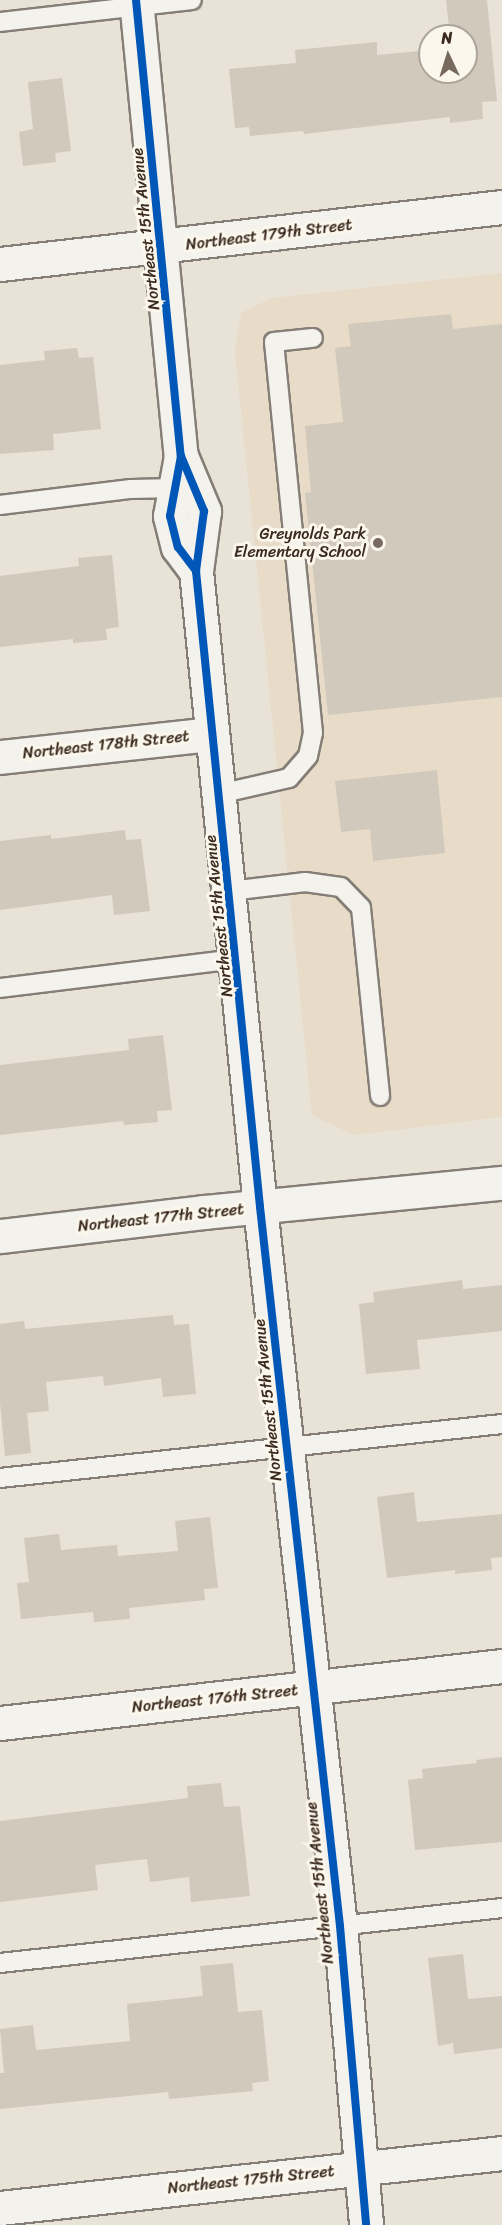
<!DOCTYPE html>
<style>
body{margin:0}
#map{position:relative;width:502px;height:2225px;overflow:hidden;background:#e8e2d7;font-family:Sriracha,sans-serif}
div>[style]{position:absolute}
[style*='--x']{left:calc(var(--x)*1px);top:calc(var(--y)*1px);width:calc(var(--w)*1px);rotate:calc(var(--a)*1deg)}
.built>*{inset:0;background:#e8dcc8}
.building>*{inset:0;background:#d1c9bb}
.roads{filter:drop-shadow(2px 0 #847e76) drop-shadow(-2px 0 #847e76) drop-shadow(0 2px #847e76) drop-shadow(0 -2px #847e76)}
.service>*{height:18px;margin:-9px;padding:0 9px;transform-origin:9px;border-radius:9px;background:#f4f2ed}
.minor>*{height:33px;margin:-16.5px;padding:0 16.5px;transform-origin:16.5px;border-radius:16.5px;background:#f4f2ed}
.tertiary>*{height:33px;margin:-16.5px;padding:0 16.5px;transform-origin:16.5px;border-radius:16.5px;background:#f4f2ed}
.cycleway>*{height:8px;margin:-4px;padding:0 4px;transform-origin:4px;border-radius:4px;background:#0057b8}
.dots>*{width:16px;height:16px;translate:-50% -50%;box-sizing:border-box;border:3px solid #fbf7ec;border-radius:50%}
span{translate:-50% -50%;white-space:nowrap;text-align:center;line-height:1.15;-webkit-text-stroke:6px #fbf7ec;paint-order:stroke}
.street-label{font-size:16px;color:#3b2a1e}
.poi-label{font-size:16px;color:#3b2a1e}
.right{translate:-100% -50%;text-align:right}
.north{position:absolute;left:418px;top:24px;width:60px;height:60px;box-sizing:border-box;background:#fbf7ec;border:2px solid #aea59a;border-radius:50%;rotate:356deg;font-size:16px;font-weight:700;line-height:24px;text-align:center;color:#3b2a1e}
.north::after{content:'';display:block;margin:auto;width:21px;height:27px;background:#786a5f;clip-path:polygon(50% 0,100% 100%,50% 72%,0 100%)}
</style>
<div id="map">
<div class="built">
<i style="clip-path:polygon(502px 273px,502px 1117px,354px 1135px,312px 1115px,235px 351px,241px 313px,272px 298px)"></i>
</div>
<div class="building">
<i style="clip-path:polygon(446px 0,487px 0,497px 101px,482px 102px,483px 119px,450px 123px,450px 117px,304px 134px,303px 131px,250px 136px,249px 127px,235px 128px,229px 69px,296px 63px,295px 50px,377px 42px,377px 55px,430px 50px,430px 72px,466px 72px,466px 36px,450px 36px)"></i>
<i style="clip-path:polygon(62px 78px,71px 151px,55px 153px,56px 162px,23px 166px,19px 132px,33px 129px,28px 82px)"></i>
<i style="clip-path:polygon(451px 314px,453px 329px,502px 324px,502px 697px,328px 715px,305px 493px,311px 492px,305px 426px,343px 422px,335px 348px,351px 346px,348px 324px)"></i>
<i style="clip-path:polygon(77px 348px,79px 358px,93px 357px,101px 429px,53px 434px,54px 450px,0 454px,0 365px,45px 360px,44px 351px)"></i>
<i style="clip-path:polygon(112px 555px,119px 627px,106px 629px,107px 640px,73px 643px,73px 639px,0 647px,0 576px,79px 566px,78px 558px)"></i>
<i style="clip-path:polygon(437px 770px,445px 853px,373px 861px,370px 829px,341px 832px,335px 781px)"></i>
<i style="clip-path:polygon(125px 830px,126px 840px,141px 839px,150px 911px,114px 915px,112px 895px,0 910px,0 841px,51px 835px,51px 839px)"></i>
<i style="clip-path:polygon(163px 1035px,172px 1110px,157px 1111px,158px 1122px,124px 1125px,123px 1121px,0 1135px,0 1065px,129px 1050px,128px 1039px)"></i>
<i style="clip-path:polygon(462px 1280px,463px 1289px,502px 1285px,502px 1331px,417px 1340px,420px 1369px,366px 1374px,359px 1304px,374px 1302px,373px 1292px)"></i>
<i style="clip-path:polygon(173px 1315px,174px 1325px,189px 1324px,196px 1394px,163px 1397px,161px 1378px,104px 1386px,103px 1376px,46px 1382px,49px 1411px,27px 1413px,31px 1453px,5px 1456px,0 1403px,0 1324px,24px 1321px,25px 1329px)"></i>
<i style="clip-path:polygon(414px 1492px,417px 1522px,502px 1514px,502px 1557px,491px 1558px,492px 1570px,455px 1574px,455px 1570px,387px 1578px,377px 1497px)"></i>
<i style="clip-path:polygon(210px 1517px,218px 1588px,204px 1589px,205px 1600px,129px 1608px,130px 1619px,94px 1622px,93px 1612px,21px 1619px,17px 1583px,29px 1582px,24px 1538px,59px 1534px,61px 1550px,117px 1545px,118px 1556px,178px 1551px,175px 1521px)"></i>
<i style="clip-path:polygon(502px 1757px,502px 1842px,415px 1850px,408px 1780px,423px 1778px,422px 1769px,477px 1763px,476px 1760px)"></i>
<i style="clip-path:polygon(221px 1783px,224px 1807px,240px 1806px,250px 1896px,191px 1902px,189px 1877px,150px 1882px,147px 1859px,95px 1865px,98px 1890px,0 1902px,0 1821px,188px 1798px,187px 1786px)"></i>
<i style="clip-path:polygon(463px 1954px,468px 1999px,502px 1996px,502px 2048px,454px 2054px,453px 2043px,438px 2046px,428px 1958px)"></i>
<i style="clip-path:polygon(233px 1963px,238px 2012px,262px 2010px,269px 2081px,252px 2083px,253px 2091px,169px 2099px,168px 2092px,0 2109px,0 2073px,4px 2073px,0 2029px,33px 2025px,36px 2050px,130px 2041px,127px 2004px,203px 1996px,200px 1966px)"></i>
</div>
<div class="roads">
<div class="service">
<i style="--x:0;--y:22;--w:193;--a:-6.5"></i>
<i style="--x:0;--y:505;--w:132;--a:-7"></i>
<i style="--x:131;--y:489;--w:44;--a:-1.3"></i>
<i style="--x:219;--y:794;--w:72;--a:-12.9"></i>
<i style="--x:289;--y:778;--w:29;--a:-49"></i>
<i style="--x:308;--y:756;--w:24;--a:-78"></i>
<i style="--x:313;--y:733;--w:393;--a:-95.7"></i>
<i style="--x:274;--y:342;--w:39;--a:-6"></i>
<i style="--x:230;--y:891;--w:76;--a:-6.8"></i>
<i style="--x:305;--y:882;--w:36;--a:8"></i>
<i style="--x:341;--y:887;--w:29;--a:46"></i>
<i style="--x:361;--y:908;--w:189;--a:84.2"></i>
<i style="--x:0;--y:988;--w:239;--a:-7"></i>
<i style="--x:0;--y:1478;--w:505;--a:-6.14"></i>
<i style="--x:0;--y:1963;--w:505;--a:-6.25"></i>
</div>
<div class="minor">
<i style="--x:0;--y:264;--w:505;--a:-6.48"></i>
<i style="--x:0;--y:757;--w:213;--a:-6.2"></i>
<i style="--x:0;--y:1236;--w:205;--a:-6.7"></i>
<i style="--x:204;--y:1212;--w:299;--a:-5.6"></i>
<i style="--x:0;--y:1723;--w:505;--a:-6.48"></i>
<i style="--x:0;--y:2208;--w:505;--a:-6.25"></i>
</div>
<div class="tertiary">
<i style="--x:136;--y:0;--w:458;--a:84.4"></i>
<i style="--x:181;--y:456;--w:61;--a:100.4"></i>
<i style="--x:170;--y:516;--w:32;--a:76"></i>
<i style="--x:178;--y:547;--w:30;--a:53"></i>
<i style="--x:181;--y:456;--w:60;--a:67.3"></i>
<i style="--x:204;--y:511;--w:61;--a:97.6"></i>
<i style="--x:196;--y:571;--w:639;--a:84.25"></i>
<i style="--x:260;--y:1207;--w:723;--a:83.65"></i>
<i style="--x:340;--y:1926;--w:300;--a:85"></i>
</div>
</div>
<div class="cycleway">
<i style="--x:136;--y:0;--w:458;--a:84.4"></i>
<i style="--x:181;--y:456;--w:61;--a:100.4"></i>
<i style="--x:170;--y:516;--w:32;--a:76"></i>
<i style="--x:178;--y:547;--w:30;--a:53"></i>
<i style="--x:181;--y:456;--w:60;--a:67.3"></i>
<i style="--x:204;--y:511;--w:61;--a:97.6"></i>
<i style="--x:196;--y:571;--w:639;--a:84.25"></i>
<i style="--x:260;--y:1207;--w:723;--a:83.65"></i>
<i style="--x:340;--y:1926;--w:300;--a:85"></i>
</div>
<div class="dots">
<i style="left:378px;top:543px;background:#786a5f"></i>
</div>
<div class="street-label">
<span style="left:146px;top:229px;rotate:-96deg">Northeast 15th Avenue</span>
<span style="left:269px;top:235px;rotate:-7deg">Northeast 179th Street</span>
<span style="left:106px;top:745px;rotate:-6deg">Northeast 178th Street</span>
<span style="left:219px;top:916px;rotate:-96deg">Northeast 15th Avenue</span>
<span style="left:161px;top:1218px;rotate:-6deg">Northeast 177th Street</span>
<span style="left:268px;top:1400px;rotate:-96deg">Northeast 15th Avenue</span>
<span style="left:215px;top:1699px;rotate:-6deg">Northeast 176th Street</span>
<span style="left:320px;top:1883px;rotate:-96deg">Northeast 15th Avenue</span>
<span style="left:251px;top:2180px;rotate:-6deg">Northeast 175th Street</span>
</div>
<div class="poi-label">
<span class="right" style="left:366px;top:543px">Greynolds Park<br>Elementary School</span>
</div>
<div class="north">N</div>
</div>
